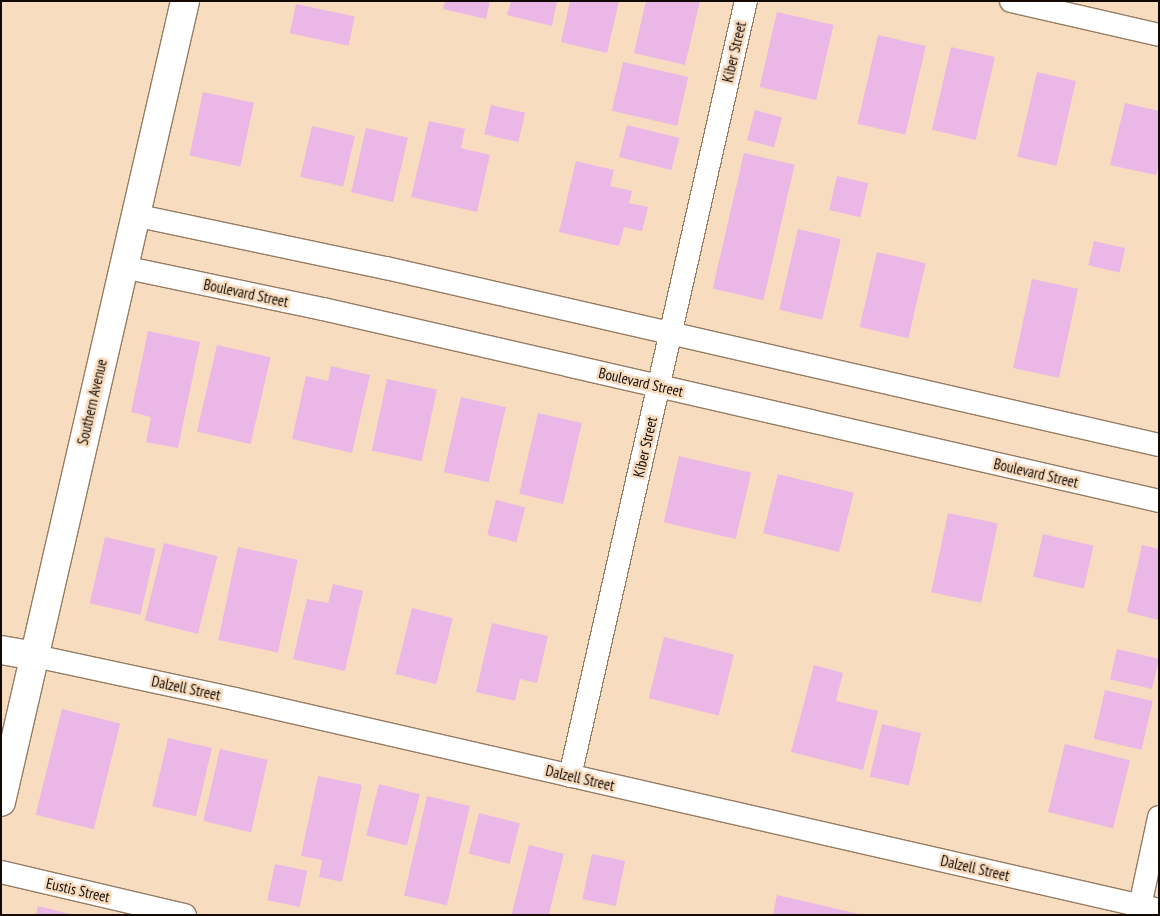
<!DOCTYPE html>
<style>
body{margin:0}
#map{position:relative;width:1160px;height:916px;overflow:hidden;background:#f7dcc0;font-family:"PT Sans Narrow",sans-serif}
div>[style]{position:absolute}
[style*='--x']{left:calc(var(--x)*1px);top:calc(var(--y)*1px);width:calc(var(--w)*1px);rotate:calc(var(--a)*1deg)}
.building>*{inset:0;background:#eab7e6;transform-origin:0 0}
.roads{filter:drop-shadow(1px 0 #947c62) drop-shadow(-1px 0 #947c62) drop-shadow(0 1px #947c62) drop-shadow(0 -1px #947c62)}
.minor>*{height:22px;margin:-11px;padding:0 11px;transform-origin:11px;border-radius:11px;background:#fff}
.tertiary>*{height:28px;margin:-14px;padding:0 14px;transform-origin:14px;border-radius:14px;background:#fff}
span{translate:-50% -50%;white-space:nowrap;text-align:center;line-height:1.15;-webkit-text-stroke:5px #f7dcc0;paint-order:stroke}
.street-label{font-size:15px;color:#120902}
.frame{position:absolute;inset:0;border:2px solid #120902;pointer-events:none}
</style>
<div id="map">
<div class="building">
<i style="clip-path:polygon(445px 1px,490px 1px,486px 19px,443px 9px)"></i>
<i style="clip-path:polygon(511px 1px,557px 1px,552px 26px,507px 15px)"></i>
<i style="clip-path:polygon(570px 1px,619px 1px,607px 53px,561px 42px)"></i>
<i style="clip-path:polygon(646px 1px,700px 1px,685px 65px,634px 53px)"></i>
<i style="left:296px;top:4px;width:60px;height:30px;rotate:12deg"></i>
<i style="left:777px;top:12px;width:58px;height:77px;rotate:13deg"></i>
<i style="left:878px;top:35px;width:49px;height:91px;rotate:13deg"></i>
<i style="left:951px;top:47px;width:45px;height:85px;rotate:13deg"></i>
<i style="left:623px;top:62px;width:67px;height:50px;rotate:13deg"></i>
<i style="left:1037px;top:72px;width:40px;height:87px;rotate:13deg"></i>
<i style="left:203px;top:92px;width:52px;height:65px;rotate:12deg"></i>
<i style="clip-path:polygon(1125px 103px,1159px 111px,1159px 163px,1156px 175px,1110px 165px)"></i>
<i style="left:491px;top:105px;width:35px;height:30px;rotate:13deg"></i>
<i style="left:755px;top:110px;width:28px;height:31px;rotate:15deg"></i>
<i style="clip-path:polygon(429px 121px,465px 129px,461px 148px,490px 155px,477px 212px,411px 197px)"></i>
<i style="left:627px;top:125px;width:54px;height:33px;rotate:14deg"></i>
<i style="left:312px;top:126px;width:44px;height:52px;rotate:13deg"></i>
<i style="left:366px;top:128px;width:43px;height:66px;rotate:13deg"></i>
<i style="left:744px;top:153px;width:52px;height:139px;rotate:13deg"></i>
<i style="clip-path:polygon(576px 161px,614px 170px,610px 186px,632px 191px,629px 203px,648px 207px,642px 231px,624px 227px,619px 246px,559px 232px)"></i>
<i style="left:837px;top:176px;width:32px;height:35px;rotate:13deg"></i>
<i style="left:798px;top:229px;width:44px;height:83px;rotate:13deg"></i>
<i style="left:1094px;top:241px;width:32px;height:25px;rotate:13deg"></i>
<i style="left:877px;top:252px;width:50px;height:77px;rotate:13deg"></i>
<i style="left:1032px;top:279px;width:47px;height:91px;rotate:12deg"></i>
<i style="clip-path:polygon(148px 331px,200px 342px,178px 448px,146px 442px,151px 417px,131px 412px)"></i>
<i style="left:217px;top:345px;width:55px;height:89px;rotate:13deg"></i>
<i style="clip-path:polygon(331px 366px,370px 375px,352px 453px,292px 439px,306px 376px,328px 381px)"></i>
<i style="left:387px;top:379px;width:51px;height:73px;rotate:12deg"></i>
<i style="left:461px;top:397px;width:46px;height:77px;rotate:13deg"></i>
<i style="left:538px;top:413px;width:45px;height:83px;rotate:13deg"></i>
<i style="left:679px;top:456px;width:74px;height:68px;rotate:13deg"></i>
<i style="left:778px;top:474px;width:78px;height:61px;rotate:14deg"></i>
<i style="left:496px;top:500px;width:30px;height:36px;rotate:14deg"></i>
<i style="left:948px;top:513px;width:51px;height:81px;rotate:12deg"></i>
<i style="left:1043px;top:534px;width:52px;height:44px;rotate:13deg"></i>
<i style="left:105px;top:537px;width:52px;height:68px;rotate:13deg"></i>
<i style="left:164px;top:543px;width:55px;height:80px;rotate:14deg"></i>
<i style="clip-path:polygon(1142px 545px,1159px 549px,1159px 620px,1127px 612px)"></i>
<i style="left:238px;top:547px;width:61px;height:95px;rotate:12deg"></i>
<i style="clip-path:polygon(333px 584px,363px 591px,345px 671px,293px 659px,307px 599px,328px 603px)"></i>
<i style="left:412px;top:608px;width:42px;height:68px;rotate:14deg"></i>
<i style="clip-path:polygon(492px 623px,548px 636px,537px 683px,520px 679px,515px 701px,476px 692px)"></i>
<i style="left:664px;top:637px;width:72px;height:63px;rotate:14deg"></i>
<i style="left:1117px;top:649px;width:43px;height:31px;rotate:13deg"></i>
<i style="clip-path:polygon(814px 665px,843px 673px,836px 701px,878px 711px,863px 770px,791px 752px)"></i>
<i style="left:1105px;top:690px;width:49px;height:50px;rotate:13deg"></i>
<i style="left:62px;top:709px;width:60px;height:109px;rotate:14deg"></i>
<i style="left:882px;top:724px;width:40px;height:54px;rotate:13deg"></i>
<i style="left:168px;top:738px;width:45px;height:70px;rotate:13deg"></i>
<i style="left:1065px;top:744px;width:67px;height:70px;rotate:14deg"></i>
<i style="left:220px;top:749px;width:49px;height:74px;rotate:13deg"></i>
<i style="clip-path:polygon(318px 776px,362px 785px,342px 882px,319px 877px,322px 860px,301px 856px)"></i>
<i style="left:379px;top:784px;width:42px;height:53px;rotate:14deg"></i>
<i style="left:427px;top:796px;width:44px;height:102px;rotate:13deg"></i>
<i style="left:479px;top:813px;width:42px;height:42px;rotate:14deg"></i>
<i style="left:529px;top:845px;width:36px;height:72px;rotate:14deg"></i>
<i style="left:592px;top:854px;width:34px;height:46px;rotate:12deg"></i>
<i style="left:275px;top:864px;width:33px;height:37px;rotate:12deg"></i>
<i style="clip-path:polygon(777px 895px,859px 914px,859px 915px,773px 915px)"></i>
<i style="clip-path:polygon(38px 906px,70px 914px,70px 915px,36px 915px)"></i>
</div>
<div class="roads">
<div class="minor">
<i style="--x:1011;--y:1;--w:152;--a:12.9"></i>
<i style="--x:134;--y:215;--w:258;--a:11.9"></i>
<i style="--x:386;--y:268;--w:793;--a:12.9"></i>
<i style="--x:123;--y:267;--w:204;--a:11.9"></i>
<i style="--x:323;--y:309;--w:858;--a:12.93"></i>
<i style="--x:35;--y:656;--w:205;--a:12.1"></i>
<i style="--x:235;--y:699;--w:948;--a:12.86"></i>
<i style="--x:570;--y:776;--w:795;--a:-77.21"></i>
<i style="--x:1;--y:872;--w:189;--a:13.2"></i>
<i style="--x:1140;--y:906;--w:91;--a:-77.9"></i>
</div>
<div class="tertiary">
<i style="--x:1;--y:650;--w:35;--a:10"></i>
<i style="--x:1;--y:802;--w:822;--a:-77.06"></i>
</div>
</div>
<div class="street-label">
<span style="left:734px;top:52px;rotate:-77deg">Kiber Street</span>
<span style="left:246px;top:293px;rotate:12deg">Boulevard Street</span>
<span style="left:641px;top:382px;rotate:13deg">Boulevard Street</span>
<span style="left:92px;top:402px;rotate:-77deg">Southern Avenue</span>
<span style="left:645px;top:447px;rotate:-77deg">Kiber Street</span>
<span style="left:1036px;top:473px;rotate:13deg">Boulevard Street</span>
<span style="left:186px;top:688px;rotate:12deg">Dalzell Street</span>
<span style="left:580px;top:778px;rotate:13deg">Dalzell Street</span>
<span style="left:975px;top:868px;rotate:13deg">Dalzell Street</span>
<span style="left:78px;top:890px;rotate:13deg">Eustis Street</span>
</div>
<div class="frame"></div>
</div>
